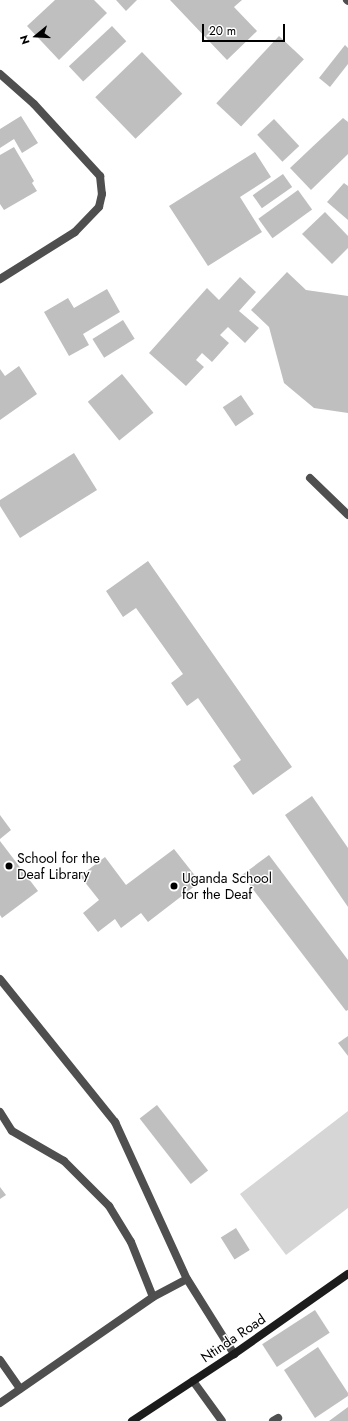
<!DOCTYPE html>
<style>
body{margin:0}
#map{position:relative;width:348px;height:1421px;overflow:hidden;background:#fff;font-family:Jost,sans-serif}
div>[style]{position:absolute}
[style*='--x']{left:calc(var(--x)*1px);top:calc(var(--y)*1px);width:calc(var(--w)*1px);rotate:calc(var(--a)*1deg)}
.green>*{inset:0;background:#d6d6d6}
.building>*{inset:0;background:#bfbfbf;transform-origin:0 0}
.service>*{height:8px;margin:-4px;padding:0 4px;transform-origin:4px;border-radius:4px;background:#4f4f4f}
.minor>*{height:8px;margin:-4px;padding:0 4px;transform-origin:4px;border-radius:4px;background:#4f4f4f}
.secondary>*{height:8px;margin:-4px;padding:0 4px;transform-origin:4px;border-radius:4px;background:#1c1c1c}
.dots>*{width:11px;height:11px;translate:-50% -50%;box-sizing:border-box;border:2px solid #fff;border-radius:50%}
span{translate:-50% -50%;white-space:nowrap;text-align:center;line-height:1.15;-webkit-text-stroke:3px #fff;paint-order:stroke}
.poi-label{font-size:14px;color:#000}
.left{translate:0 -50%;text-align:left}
.street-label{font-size:14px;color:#000}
.north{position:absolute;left:16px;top:16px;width:40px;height:40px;-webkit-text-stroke:3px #fff;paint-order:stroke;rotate:252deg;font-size:11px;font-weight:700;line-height:16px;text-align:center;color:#000}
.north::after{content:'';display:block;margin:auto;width:14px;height:18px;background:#000;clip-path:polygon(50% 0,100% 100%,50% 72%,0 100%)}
.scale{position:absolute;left:202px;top:24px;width:83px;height:18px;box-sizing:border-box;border:2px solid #000;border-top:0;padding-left:5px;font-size:12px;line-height:14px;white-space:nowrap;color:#000;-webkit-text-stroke:3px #fff;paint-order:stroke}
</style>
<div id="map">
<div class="green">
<i style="clip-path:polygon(348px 1111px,348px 1208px,286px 1255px,240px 1194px)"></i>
</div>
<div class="building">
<i style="clip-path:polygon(55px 0,94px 0,107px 13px,59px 60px,27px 26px)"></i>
<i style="clip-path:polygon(116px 0,137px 0,126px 11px)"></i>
<i style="clip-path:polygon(170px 0,242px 0,234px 7px,257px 31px,227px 60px)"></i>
<i style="left:112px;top:26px;width:21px;height:59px;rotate:47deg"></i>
<i style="left:279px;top:36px;width:34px;height:92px;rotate:43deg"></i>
<i style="clip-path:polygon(345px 45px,348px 48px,348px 64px,330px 87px,319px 78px)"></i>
<i style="left:142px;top:52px;width:58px;height:65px;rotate:46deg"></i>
<i style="clip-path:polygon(21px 116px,38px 143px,22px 153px,14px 139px,0 148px,0 129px)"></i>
<i style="clip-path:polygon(343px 118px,348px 122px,348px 154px,311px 190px,290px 168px)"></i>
<i style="left:274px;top:119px;width:37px;height:23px;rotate:47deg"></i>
<i style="clip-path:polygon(14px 147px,34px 181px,32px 183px,37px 191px,4px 210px,0 204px,0 155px)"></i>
<i style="clip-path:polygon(255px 152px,271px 177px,240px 197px,262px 232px,208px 266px,169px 206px)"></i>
<i style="left:283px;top:174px;width:16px;height:37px;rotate:55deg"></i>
<i style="clip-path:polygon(344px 183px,348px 186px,348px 220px,327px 202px)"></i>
<i style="left:298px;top:190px;width:24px;height:49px;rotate:54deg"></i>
<i style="clip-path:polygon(325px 212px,348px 236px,348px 248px,332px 264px,302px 234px)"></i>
<i style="clip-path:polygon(287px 272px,306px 290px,348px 296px,348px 413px,314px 408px,284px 383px,269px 327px,251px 310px)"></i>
<i style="clip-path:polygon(240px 277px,256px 292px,239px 311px,259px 328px,245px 343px,228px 327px,220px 335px,229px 343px,212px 362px,202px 353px,196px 360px,204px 367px,186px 386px,149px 353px,207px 288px,219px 300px)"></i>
<i style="clip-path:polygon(107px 289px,120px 312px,83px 334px,89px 345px,69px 356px,44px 312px,68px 298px,74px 308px)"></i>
<i style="left:123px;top:320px;width:22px;height:36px;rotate:58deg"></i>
<i style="clip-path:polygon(19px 366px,37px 394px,0 420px,0 369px,5px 376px)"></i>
<i style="left:122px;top:374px;width:50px;height:44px;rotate:51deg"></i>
<i style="left:241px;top:395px;width:23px;height:22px;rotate:56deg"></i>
<i style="clip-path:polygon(74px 453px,97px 490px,20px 538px,0 506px,0 500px)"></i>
<i style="clip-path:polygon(148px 561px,292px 767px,253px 795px,233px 766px,241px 760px,198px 698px,187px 706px,171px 683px,183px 674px,136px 608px,123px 617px,106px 591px)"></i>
<i style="clip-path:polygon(312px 796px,348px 848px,348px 907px,285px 815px)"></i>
<i style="clip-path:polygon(0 815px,11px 830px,0 839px)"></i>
<i style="clip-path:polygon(0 841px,38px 891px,2px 918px,0 915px)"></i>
<i style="clip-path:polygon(174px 849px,200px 882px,148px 922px,141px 913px,121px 928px,115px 919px,98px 932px,83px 913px,99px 900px,80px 876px,105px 857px,126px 885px)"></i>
<i style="clip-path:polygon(269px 855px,348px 960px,348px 1010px,346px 1011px,242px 875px)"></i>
<i style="clip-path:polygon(348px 1036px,348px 1056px,338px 1043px)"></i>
<i style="left:157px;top:1105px;width:83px;height:22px;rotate:52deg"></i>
<i style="clip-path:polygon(0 1187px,6px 1195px,0 1199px)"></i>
<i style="left:236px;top:1228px;width:26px;height:18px;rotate:58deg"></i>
<i style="left:315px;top:1310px;width:27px;height:63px;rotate:57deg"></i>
<i style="clip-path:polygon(318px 1347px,348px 1393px,348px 1396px,315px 1418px,284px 1370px)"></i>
<i style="clip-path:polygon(348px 1407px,348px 1421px,329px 1421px)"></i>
</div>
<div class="service">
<i style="--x:0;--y:979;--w:184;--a:51.2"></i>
<i style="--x:115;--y:1122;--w:173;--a:65.4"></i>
<i style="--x:193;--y:1381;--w:49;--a:54.1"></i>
<i style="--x:273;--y:1421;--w:6;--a:-31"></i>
</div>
<div class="minor">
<i style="--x:347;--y:0;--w:1;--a:45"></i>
<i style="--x:0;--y:74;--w:45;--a:41.4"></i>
<i style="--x:34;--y:104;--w:98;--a:47.5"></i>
<i style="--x:100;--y:176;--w:18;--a:84"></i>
<i style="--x:102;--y:194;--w:13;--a:103"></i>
<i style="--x:99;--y:207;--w:35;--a:134"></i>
<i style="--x:75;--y:232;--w:89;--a:147.9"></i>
<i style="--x:310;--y:478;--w:53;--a:44.2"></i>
<i style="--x:0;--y:1112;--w:22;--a:58"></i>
<i style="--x:12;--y:1131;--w:60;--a:30"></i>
<i style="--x:64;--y:1161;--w:64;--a:45"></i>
<i style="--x:109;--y:1206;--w:42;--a:58.6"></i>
<i style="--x:131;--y:1242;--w:59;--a:68.2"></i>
<i style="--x:153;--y:1297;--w:38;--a:-28"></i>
<i style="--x:187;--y:1279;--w:89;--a:57.9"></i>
<i style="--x:0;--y:1360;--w:35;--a:55"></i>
<i style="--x:0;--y:1403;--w:186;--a:-34.7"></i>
</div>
<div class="secondary">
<i style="--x:132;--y:1421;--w:122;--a:-33.3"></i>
<i style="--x:234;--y:1354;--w:139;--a:-35.1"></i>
</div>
<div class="dots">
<i style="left:9px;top:866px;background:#000"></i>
<i style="left:174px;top:886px;background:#000"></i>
</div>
<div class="poi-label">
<span class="left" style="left:17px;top:866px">School for the<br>Deaf Library</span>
<span class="left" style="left:182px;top:886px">Uganda School<br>for the Deaf</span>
</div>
<div class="street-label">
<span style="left:233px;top:1338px;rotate:-34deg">Ntinda Road</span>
</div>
<div class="north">N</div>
<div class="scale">20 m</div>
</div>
